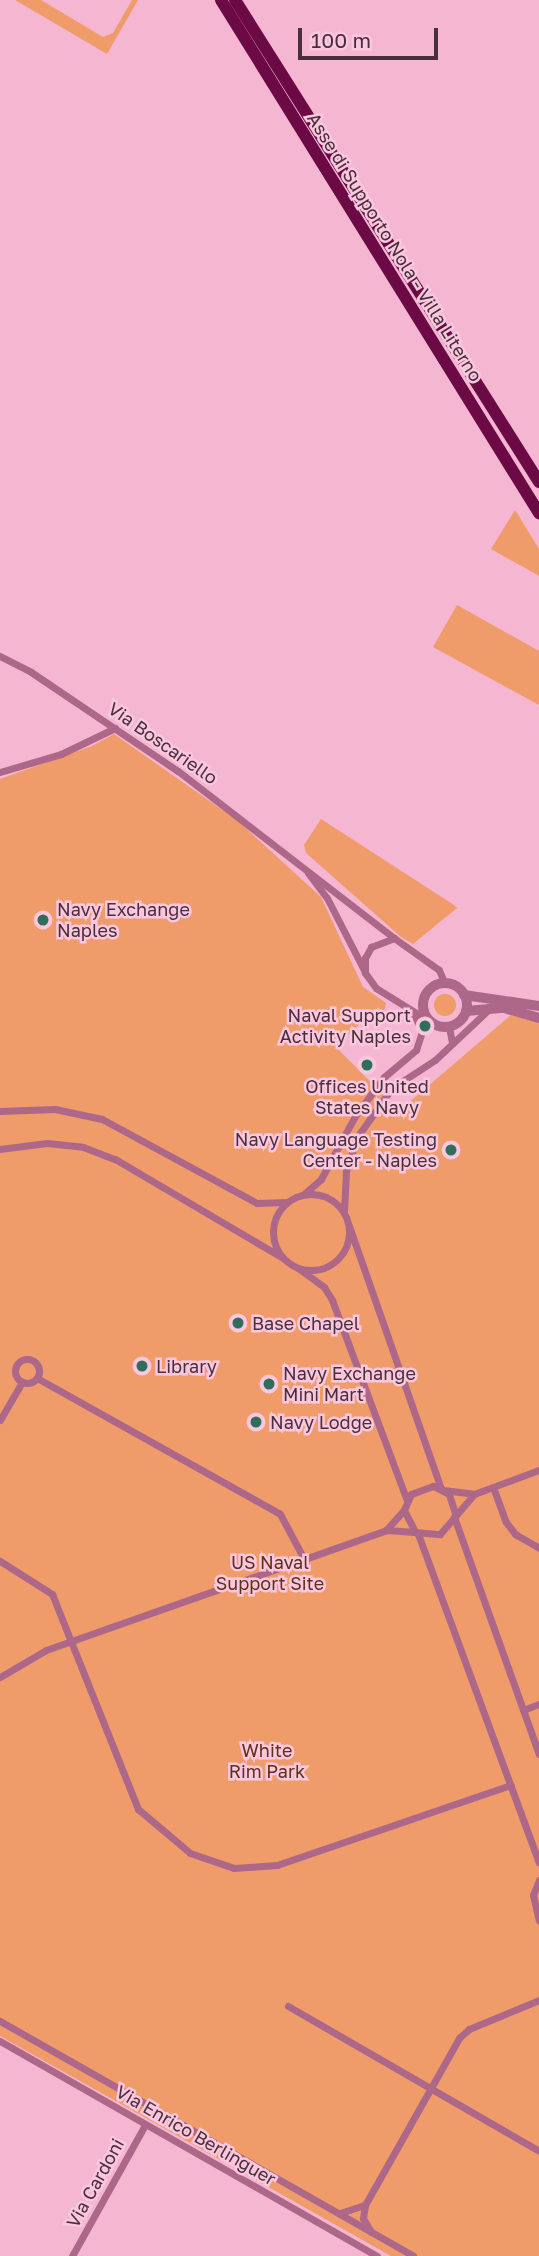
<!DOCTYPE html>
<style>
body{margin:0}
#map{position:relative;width:539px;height:2256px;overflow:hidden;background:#f5b6d2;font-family:"Golos Text",sans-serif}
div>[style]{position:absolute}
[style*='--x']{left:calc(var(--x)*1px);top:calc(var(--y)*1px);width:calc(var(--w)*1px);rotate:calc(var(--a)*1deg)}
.green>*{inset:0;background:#f09b6a}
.round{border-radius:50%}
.minor>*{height:7px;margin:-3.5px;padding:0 3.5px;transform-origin:3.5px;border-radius:3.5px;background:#ad6889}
.minor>.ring{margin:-3.5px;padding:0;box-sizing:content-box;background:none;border:7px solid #ad6889;border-radius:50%}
.tertiary>*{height:10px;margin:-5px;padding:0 5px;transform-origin:5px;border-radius:5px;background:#ad6889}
.tertiary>.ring{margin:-5px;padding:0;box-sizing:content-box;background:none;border:10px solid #ad6889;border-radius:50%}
.trunk>*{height:12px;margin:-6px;padding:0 6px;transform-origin:6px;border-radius:6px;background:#6b0a45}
.dots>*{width:19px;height:19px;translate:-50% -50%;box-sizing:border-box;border:4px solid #fac7de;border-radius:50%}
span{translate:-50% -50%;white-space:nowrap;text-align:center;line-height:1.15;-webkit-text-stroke:5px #fac7de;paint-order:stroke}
.street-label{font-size:18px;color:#482f3b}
.poi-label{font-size:18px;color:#482f3b}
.left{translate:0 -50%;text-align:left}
.right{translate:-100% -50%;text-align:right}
.park-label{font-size:18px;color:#5c3016}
.scale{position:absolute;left:298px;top:28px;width:140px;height:32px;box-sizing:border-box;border:4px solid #482f3b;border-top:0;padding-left:9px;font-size:21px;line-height:24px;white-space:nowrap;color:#482f3b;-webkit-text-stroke:5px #fac7de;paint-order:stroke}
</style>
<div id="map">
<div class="green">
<i style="clip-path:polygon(15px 0,41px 0,103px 37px,113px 33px,132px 0,138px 0,107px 54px)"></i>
<i style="clip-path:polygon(515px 510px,539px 549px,539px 576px,491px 549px)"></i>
<i style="clip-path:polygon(457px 605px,539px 651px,539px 705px,433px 647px)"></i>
<i style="clip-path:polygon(114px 734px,238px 821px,321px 897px,363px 987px,386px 1003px,384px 1012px,378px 1008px,335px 1046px,399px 1111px,511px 1015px,539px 1023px,539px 2256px,391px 2256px,0 2036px,0 779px,92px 746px)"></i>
<i style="clip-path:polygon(321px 819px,454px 905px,457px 908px,413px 944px,401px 937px,306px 853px,304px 845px)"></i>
<i class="round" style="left:434px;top:994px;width:22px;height:22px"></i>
</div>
<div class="minor">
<i style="--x:0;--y:656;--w:35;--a:27"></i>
<i style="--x:31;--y:672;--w:177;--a:34"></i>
<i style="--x:178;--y:771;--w:273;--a:37.7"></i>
<i style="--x:0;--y:772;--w:64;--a:-16.4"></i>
<i style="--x:61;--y:754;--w:60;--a:-25.7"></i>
<i style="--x:308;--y:873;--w:31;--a:53"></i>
<i style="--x:327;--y:898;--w:83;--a:62.8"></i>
<i style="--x:429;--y:1021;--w:62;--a:-148.1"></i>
<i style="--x:376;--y:988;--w:19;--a:-126"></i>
<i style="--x:365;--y:973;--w:15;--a:-90"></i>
<i style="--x:365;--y:958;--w:13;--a:-61"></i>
<i style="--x:371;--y:947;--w:25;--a:-21"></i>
<i style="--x:394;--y:938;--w:55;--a:35.4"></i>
<i style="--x:439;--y:970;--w:15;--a:67"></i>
<i style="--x:449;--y:1027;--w:15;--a:79"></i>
<i style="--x:0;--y:1111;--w:55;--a:-2.1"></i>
<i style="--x:55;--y:1109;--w:48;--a:12"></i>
<i style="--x:102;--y:1119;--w:176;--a:28.5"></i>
<i style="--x:257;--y:1203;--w:30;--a:-2"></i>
<i style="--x:0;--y:1149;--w:47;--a:-7.3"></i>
<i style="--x:47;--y:1143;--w:36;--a:6"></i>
<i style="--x:83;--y:1147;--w:34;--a:21"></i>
<i style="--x:115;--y:1159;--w:195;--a:30.5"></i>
<i class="ring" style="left:273px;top:1194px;width:69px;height:69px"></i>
<i style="--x:304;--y:1194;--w:23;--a:-41"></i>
<i style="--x:321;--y:1179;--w:72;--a:-61.6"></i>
<i style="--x:355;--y:1116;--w:49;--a:-53.4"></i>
<i style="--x:384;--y:1077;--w:42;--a:-40.2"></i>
<i style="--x:416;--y:1050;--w:19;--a:-72"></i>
<i style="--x:422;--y:1032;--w:22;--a:-114"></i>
<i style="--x:344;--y:1211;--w:40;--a:-87.1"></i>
<i style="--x:346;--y:1171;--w:36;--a:-72"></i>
<i style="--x:357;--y:1137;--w:60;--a:-54.5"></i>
<i style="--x:392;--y:1088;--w:51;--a:-33.1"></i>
<i style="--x:435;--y:1060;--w:73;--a:-43.3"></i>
<i style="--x:349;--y:1226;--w:278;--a:70.7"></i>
<i style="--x:298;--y:1268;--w:32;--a:36"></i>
<i style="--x:324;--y:1287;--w:15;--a:58"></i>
<i style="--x:332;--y:1300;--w:215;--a:69.5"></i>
<i class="ring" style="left:15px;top:1359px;width:17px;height:17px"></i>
<i style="--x:37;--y:1378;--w:278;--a:29.2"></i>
<i style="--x:280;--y:1514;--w:51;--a:61.9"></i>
<i style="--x:0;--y:1420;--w:44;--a:-59.9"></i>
<i style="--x:493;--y:1487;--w:37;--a:70"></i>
<i style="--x:506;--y:1522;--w:15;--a:53"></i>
<i style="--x:515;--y:1534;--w:28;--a:30"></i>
<i style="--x:443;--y:1490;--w:31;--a:7"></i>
<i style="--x:455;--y:1513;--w:20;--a:-108"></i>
<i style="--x:449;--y:1494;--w:18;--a:-153"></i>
<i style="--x:433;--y:1486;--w:23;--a:160"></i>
<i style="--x:411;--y:1494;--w:17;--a:114"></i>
<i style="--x:404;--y:1510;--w:25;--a:63"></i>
<i style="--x:415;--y:1532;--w:25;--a:5"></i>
<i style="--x:440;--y:1534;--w:52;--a:-49.6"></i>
<i style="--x:474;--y:1494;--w:69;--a:-20.3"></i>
<i style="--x:454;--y:1517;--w:252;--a:70.3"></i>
<i style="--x:386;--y:1530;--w:27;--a:-48"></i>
<i style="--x:418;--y:1534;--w:350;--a:69.8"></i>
<i style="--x:0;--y:1561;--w:62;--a:32.4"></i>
<i style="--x:52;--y:1594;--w:232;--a:68.2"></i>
<i style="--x:138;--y:1809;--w:68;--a:40.2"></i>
<i style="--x:190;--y:1853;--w:46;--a:18.8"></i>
<i style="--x:234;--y:1868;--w:43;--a:-4"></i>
<i style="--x:277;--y:1865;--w:247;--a:-18.9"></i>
<i style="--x:0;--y:1677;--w:53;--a:-30.4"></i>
<i style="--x:46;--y:1650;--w:361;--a:-19.4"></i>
<i style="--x:386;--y:1530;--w:29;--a:4"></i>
<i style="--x:523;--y:1710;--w:17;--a:-21"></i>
<i style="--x:539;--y:1880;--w:16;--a:112"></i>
<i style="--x:533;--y:1895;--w:26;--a:77"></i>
<i style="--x:288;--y:2006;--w:290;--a:30"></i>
<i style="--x:0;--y:2021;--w:475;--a:29.6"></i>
<i style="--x:0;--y:2041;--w:434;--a:29.7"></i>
<i style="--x:340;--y:2213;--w:25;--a:-18"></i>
<i style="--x:371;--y:2232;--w:16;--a:-120"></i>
<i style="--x:363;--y:2218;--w:13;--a:-81"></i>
<i style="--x:365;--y:2205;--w:192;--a:-60.6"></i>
<i style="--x:459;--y:2038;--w:13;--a:-42"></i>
<i style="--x:469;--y:2029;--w:76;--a:-22.5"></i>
<i style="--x:72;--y:2256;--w:150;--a:-60.9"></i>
</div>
<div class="tertiary">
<i class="ring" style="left:423px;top:983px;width:34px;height:34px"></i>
<i style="--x:464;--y:995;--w:76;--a:8.3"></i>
<i style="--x:466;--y:1011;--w:38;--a:-5"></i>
<i style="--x:504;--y:1008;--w:36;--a:16"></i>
</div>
<div class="trunk">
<i style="--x:221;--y:0;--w:604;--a:58.21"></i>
<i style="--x:235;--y:0;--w:570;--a:57.76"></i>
</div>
<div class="dots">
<i style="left:43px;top:920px;background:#2f6e5a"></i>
<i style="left:425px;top:1026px;background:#2f6e5a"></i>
<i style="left:367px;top:1065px;background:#2f6e5a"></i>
<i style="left:451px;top:1150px;background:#2f6e5a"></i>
<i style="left:238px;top:1323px;background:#2f6e5a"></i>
<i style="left:142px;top:1366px;background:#2f6e5a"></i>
<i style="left:269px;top:1384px;background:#2f6e5a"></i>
<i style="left:256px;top:1422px;background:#2f6e5a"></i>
</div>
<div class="street-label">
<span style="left:395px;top:247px;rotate:58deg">Asse di Supporto Nola - Villa Literno</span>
<span style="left:163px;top:743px;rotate:35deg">Via Boscariello</span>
<span style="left:196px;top:2135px;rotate:30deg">Via Enrico Berlinguer</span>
<span style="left:95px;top:2183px;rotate:-61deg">Via Cardoni</span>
</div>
<div class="poi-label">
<span class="left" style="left:57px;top:920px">Navy Exchange<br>Naples</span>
<span class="right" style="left:411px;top:1026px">Naval Support<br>Activity Naples</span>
<span style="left:367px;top:1097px">Offices United<br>States Navy</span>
<span class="right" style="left:437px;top:1150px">Navy Language Testing<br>Center - Naples</span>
<span class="left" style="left:252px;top:1323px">Base Chapel</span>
<span class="left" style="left:156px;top:1366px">Library</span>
<span class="left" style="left:283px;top:1384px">Navy Exchange<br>Mini Mart</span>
<span class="left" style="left:270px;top:1422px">Navy Lodge</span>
</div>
<div class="park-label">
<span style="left:270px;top:1573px">US Naval<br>Support Site</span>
<span style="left:267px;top:1761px">White<br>Rim Park</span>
</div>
<div class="scale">100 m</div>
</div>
